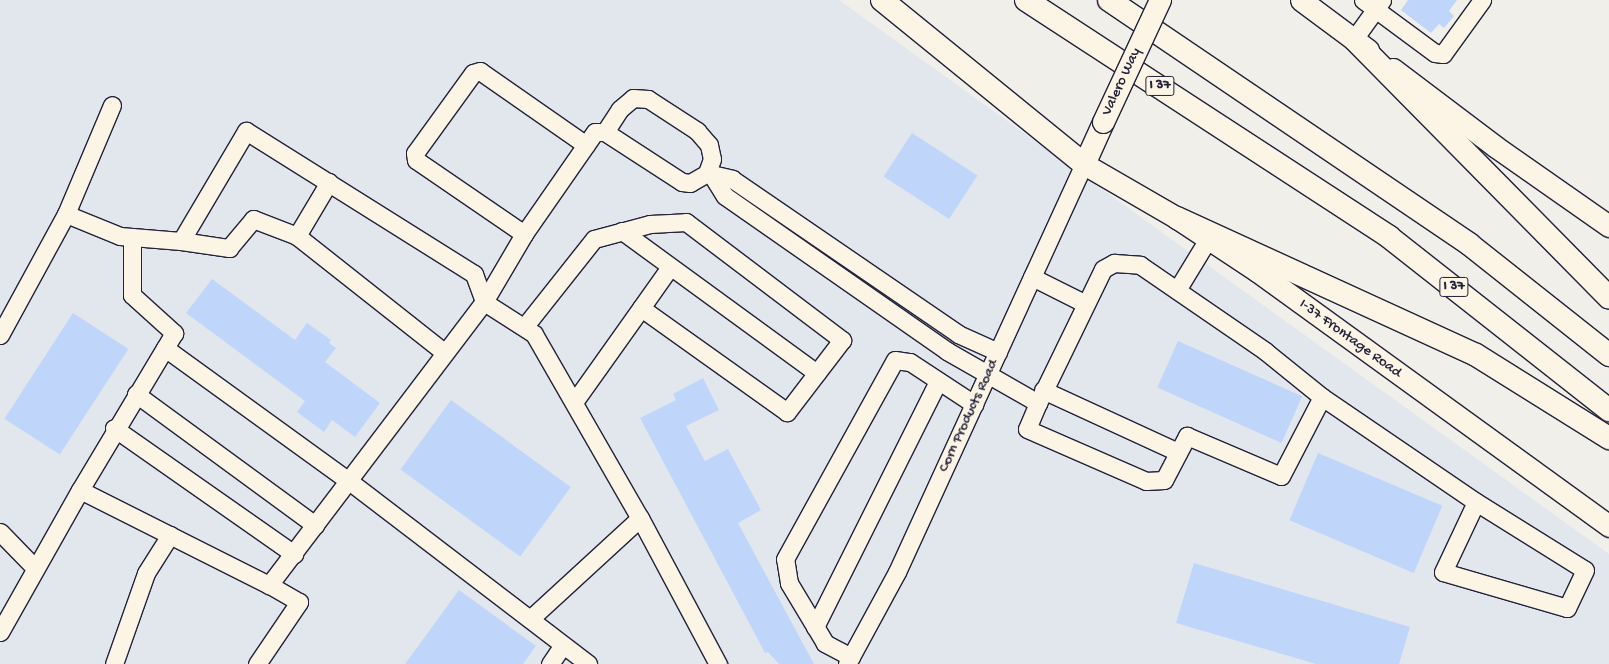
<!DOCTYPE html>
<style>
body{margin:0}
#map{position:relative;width:1609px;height:664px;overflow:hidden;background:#f0efe9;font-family:"Gochi Hand",sans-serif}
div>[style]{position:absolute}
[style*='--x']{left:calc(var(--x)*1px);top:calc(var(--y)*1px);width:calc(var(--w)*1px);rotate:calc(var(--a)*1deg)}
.built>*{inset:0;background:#e2e7ee}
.building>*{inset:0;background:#c0d5fa;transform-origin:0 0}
.roads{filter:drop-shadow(1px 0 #22223b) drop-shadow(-1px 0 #22223b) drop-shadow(0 1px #22223b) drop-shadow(0 -1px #22223b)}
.minor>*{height:17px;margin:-8.5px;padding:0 8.5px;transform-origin:8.5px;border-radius:8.5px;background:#fcf5e5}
.major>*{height:21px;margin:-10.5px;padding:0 10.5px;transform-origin:10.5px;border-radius:10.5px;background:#fcf5e5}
.highway>*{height:22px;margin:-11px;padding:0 11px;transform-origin:11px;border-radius:11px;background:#fcf5e5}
.bridges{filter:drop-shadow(1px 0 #22223b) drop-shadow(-1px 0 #22223b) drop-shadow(0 1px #22223b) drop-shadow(0 -1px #22223b)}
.major-bridge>*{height:21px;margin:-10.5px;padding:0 10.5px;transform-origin:10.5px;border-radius:10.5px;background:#fcf5e5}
span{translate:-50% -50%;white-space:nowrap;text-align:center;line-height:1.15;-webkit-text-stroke:4px #fcf5e5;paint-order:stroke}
.shield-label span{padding:1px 3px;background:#fcf5e5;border:1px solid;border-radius:3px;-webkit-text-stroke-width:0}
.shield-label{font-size:14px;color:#22223b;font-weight:700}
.street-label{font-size:15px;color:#22223b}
</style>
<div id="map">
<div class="built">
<i style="clip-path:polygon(0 0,839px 0,1609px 554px,1609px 664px,0 664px)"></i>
</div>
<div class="building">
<i style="clip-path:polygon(1408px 0,1457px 0,1449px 11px,1454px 16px,1444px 28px,1439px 24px,1431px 33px,1401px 10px)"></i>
<i style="left:912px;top:133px;width:78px;height:52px;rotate:33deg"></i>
<i style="clip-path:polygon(212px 279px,295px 340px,307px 323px,331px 340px,329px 343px,336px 348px,325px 362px,380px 403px,355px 437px,332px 420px,324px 432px,297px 412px,305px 401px,186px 313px)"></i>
<i style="left:73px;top:313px;width:66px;height:126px;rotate:33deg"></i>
<i style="left:1178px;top:341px;width:136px;height:51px;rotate:24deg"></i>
<i style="clip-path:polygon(703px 378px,719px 410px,686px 426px,705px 461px,728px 449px,761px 510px,738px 523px,814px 664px,779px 664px,768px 652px,765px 653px,640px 418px,676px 400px,673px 394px)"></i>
<i style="left:451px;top:400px;width:148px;height:86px;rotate:36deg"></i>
<i style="left:1318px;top:453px;width:135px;height:73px;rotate:23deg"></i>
<i style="clip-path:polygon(1194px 563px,1410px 627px,1399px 664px,1316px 664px,1176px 623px)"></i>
<i style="clip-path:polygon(459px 590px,536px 646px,523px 664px,405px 664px)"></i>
</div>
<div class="roads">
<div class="minor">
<i style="--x:1363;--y:0;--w:89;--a:36.4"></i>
<i style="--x:1435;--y:53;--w:8;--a:7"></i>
<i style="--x:1443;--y:54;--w:67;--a:-54.2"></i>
<i style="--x:1354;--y:39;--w:48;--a:-54.3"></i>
<i style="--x:605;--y:132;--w:27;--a:-57"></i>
<i style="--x:620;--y:109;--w:17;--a:-40"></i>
<i style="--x:633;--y:98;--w:15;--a:4"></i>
<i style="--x:648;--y:99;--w:59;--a:33.1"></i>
<i style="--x:697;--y:131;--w:18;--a:49"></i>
<i style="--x:709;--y:145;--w:14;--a:78"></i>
<i style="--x:712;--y:159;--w:15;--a:110"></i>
<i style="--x:586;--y:145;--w:129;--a:-145.1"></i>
<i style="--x:480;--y:71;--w:7;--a:164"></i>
<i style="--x:473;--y:73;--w:99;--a:125.9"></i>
<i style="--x:415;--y:153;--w:7;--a:82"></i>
<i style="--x:416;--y:160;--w:131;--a:34.4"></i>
<i style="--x:524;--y:234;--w:124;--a:-55.2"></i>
<i style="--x:595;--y:132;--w:10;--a:0"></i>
<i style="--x:605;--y:132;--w:92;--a:33"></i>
<i style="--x:682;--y:182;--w:8;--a:7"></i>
<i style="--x:690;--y:183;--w:20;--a:-30"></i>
<i style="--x:707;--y:173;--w:26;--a:13"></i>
<i style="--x:732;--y:179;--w:274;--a:34.4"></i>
<i style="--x:958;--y:334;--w:44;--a:24.2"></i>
<i style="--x:713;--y:177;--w:22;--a:58"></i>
<i style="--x:725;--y:196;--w:271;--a:34.9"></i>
<i style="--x:947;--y:351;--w:105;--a:29.7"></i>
<i style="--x:1038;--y:403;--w:149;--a:-64.1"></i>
<i style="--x:1103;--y:269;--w:13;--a:-29"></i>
<i style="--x:1114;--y:263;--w:26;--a:4"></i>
<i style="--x:1140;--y:265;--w:152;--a:34.5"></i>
<i style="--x:1265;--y:351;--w:73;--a:38.9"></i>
<i style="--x:1322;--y:397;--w:186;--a:34.3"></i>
<i style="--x:1476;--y:502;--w:128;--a:32"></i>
<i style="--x:1585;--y:570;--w:42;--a:115.3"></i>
<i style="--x:1567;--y:608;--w:129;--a:-163.8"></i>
<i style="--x:1443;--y:572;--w:77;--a:-64.8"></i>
<i style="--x:329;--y:182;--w:63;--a:120.7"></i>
<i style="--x:297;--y:236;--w:187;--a:38.3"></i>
<i style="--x:66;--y:214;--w:118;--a:-67.1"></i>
<i style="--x:622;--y:231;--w:241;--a:36.1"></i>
<i style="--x:132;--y:237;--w:58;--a:90"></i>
<i style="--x:132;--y:295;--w:57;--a:42.1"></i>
<i style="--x:174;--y:333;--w:17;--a:121"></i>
<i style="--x:181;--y:241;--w:49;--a:8.3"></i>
<i style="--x:229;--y:248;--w:38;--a:-50"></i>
<i style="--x:253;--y:219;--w:47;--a:21.1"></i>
<i style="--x:1032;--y:277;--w:60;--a:26.6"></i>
<i style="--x:1177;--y:290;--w:60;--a:-58.7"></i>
<i style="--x:484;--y:302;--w:79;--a:-59.5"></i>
<i style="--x:641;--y:308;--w:50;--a:-54.7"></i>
<i style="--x:525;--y:326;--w:111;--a:-51.6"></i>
<i style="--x:594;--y:239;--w:58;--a:-15"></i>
<i style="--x:650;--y:224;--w:36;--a:-3"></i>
<i style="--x:686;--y:222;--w:196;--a:37.1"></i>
<i style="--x:842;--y:340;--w:91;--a:127.4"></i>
<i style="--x:787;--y:412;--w:179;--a:-144.5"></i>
<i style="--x:641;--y:308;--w:114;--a:125.4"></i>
<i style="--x:0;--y:335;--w:138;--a:-61.4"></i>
<i style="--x:66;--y:214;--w:58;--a:22.2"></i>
<i style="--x:120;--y:236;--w:61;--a:4.7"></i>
<i style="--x:181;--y:241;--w:128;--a:-59.4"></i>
<i style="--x:246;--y:131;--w:269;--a:32.1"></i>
<i style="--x:474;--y:274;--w:30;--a:70"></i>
<i style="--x:1043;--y:390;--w:149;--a:24.7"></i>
<i style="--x:136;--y:394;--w:222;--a:36.2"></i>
<i style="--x:1038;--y:403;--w:28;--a:113"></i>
<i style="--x:1027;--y:429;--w:130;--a:23.6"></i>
<i style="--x:1146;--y:481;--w:18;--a:-3"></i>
<i style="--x:1164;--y:480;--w:50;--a:-62.4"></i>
<i style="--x:1187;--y:436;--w:102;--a:23.1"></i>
<i style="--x:1281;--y:476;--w:89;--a:-62.6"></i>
<i style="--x:114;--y:428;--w:220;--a:35"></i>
<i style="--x:80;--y:490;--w:165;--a:-59.1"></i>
<i style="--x:165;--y:348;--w:227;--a:35.9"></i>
<i style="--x:349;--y:481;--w:301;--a:37.4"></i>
<i style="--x:0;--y:532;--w:50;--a:45.8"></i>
<i style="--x:530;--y:619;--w:149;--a:-42.6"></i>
<i style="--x:815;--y:627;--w:275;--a:-63.4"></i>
<i style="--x:0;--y:632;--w:163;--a:-60.6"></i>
<i style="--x:80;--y:490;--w:212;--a:26.7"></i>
<i style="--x:269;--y:585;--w:355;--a:-52.8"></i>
<i style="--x:484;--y:302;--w:59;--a:32.6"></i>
<i style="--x:534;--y:334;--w:212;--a:60.1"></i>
<i style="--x:640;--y:518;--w:166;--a:61.9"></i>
<i style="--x:851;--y:657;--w:30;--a:-152"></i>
<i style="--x:825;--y:643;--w:70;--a:-121"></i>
<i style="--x:789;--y:583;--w:24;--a:-99"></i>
<i style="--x:785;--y:559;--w:227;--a:-61.1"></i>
<i style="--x:895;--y:360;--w:15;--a:8"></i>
<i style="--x:910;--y:362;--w:77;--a:33.3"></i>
<i style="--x:114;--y:664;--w:96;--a:-70.6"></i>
<i style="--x:146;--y:573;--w:45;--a:-57.7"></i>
<i style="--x:257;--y:664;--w:75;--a:-55.9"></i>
<i style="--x:299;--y:602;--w:34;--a:-150"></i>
<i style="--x:550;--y:664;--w:23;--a:-56"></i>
<i style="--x:847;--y:664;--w:105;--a:-61.5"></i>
<i style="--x:897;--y:572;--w:449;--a:-65.4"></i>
</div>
<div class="major">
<i style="--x:1301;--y:0;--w:84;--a:36.7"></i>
<i style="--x:1393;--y:69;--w:129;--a:37.1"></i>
<i style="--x:1496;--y:147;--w:138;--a:35"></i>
<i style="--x:1103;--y:122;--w:46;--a:114.3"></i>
<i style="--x:1084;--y:164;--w:108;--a:30.1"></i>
<i style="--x:1177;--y:218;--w:96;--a:33.5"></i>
<i style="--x:1257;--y:271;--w:435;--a:35.9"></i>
</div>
<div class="highway">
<i style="--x:882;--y:0;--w:260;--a:39.1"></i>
<i style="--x:1026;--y:0;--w:434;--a:33.1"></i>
<i style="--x:1389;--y:237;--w:280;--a:38.2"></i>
<i style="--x:1109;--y:0;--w:435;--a:34.1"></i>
<i style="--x:1469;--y:244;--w:179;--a:38.4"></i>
<i style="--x:1354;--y:39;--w:363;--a:45.4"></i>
<i style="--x:1177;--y:218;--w:329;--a:24.6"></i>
<i style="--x:1476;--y:355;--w:157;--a:32"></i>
</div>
</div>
<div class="bridges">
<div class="major-bridge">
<i style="--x:1103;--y:122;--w:135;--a:-65"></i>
</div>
</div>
<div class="shield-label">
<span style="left:1160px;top:86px">I 37</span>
<span style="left:1454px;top:287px">I 37</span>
</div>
<div class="street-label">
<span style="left:1122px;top:82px;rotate:-65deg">Valero Way</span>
<span style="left:1350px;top:339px;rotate:36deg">I-37 Frontage Road</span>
<span style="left:969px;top:416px;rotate:-65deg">Corn Products Road</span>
</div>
</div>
